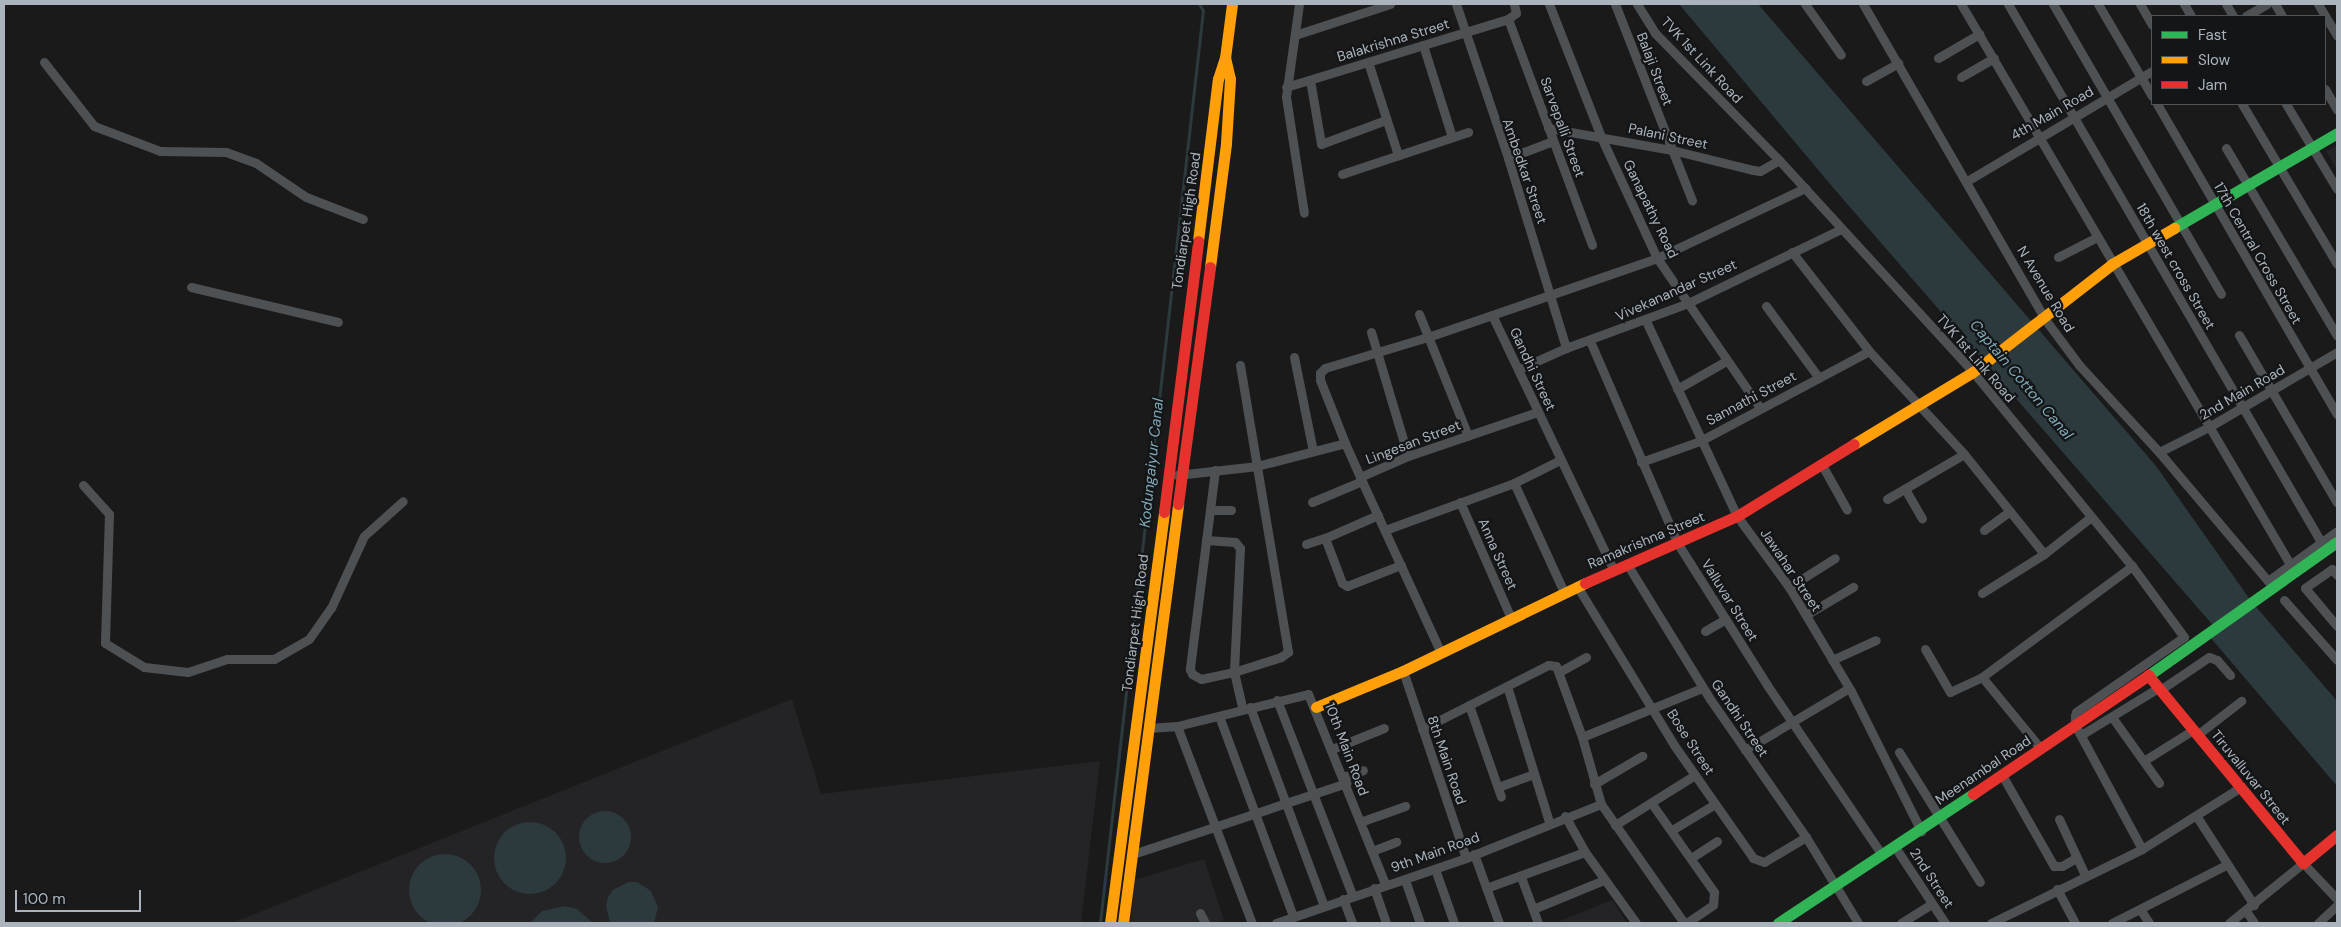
<!DOCTYPE html>
<style>
body{margin:0}
#map{position:relative;width:2341px;height:927px;overflow:hidden;background:#1a1a1b;font-family:"DM Sans",sans-serif}
div>[style]{position:absolute}
[style*='--x']{left:calc(var(--x)*1px);top:calc(var(--y)*1px);width:calc(var(--w)*1px);rotate:calc(var(--a)*1deg)}
.built>*{inset:0;background:#242427}
.water>*{inset:0;background:#2c3a3e}
.round{border-radius:50%}
.stream>*{height:2.5px;margin:-1.25px;padding:0 1.25px;transform-origin:1.25px;border-radius:1.25px;background:#2c3a3e}
.street>*{height:9px;margin:-4.5px;padding:0 4.5px;transform-origin:4.5px;border-radius:4.5px;background:#4e5154}
.fast>*{height:11px;margin:-5.5px;padding:0 5.5px;transform-origin:5.5px;border-radius:5.5px;background:#30b455}
.slow>*{height:11px;margin:-5.5px;padding:0 5.5px;transform-origin:5.5px;border-radius:5.5px;background:#ff9f0a}
.jam>*{height:11px;margin:-5.5px;padding:0 5.5px;transform-origin:5.5px;border-radius:5.5px;background:#e5322d}
span{translate:-50% -50%;white-space:nowrap;text-align:center;line-height:1.15;-webkit-text-stroke:4.5px #141517;paint-order:stroke}
.street-label{font-size:14px;color:#abb4bc}
.water-label{font-size:15px;color:#81aab8;font-style:italic}
.frame{position:absolute;inset:0;border:5px solid #abb4bc;pointer-events:none}
.legend{position:absolute;left:2151px;top:15px;width:175px;height:90px;box-sizing:border-box;background:#141517;border:1px solid #505559;margin:0;padding:6px 9px;list-style:none;font-size:15px;color:#abb4bc}
.legend li{display:flex;align-items:center;gap:10px;height:25px}
.legend b{width:25px;border:1px solid #505559}
.scale{position:absolute;left:15px;top:890px;width:126px;height:22px;box-sizing:border-box;border:2px solid #abb4bc;border-top:0;padding-left:6px;font-size:15px;line-height:18px;white-space:nowrap;color:#abb4bc;-webkit-text-stroke:4px #141517;paint-order:stroke}
</style>
<div id="map">
<div class="built">
<i style="clip-path:polygon(2337px 145px,2337px 170px,2326px 151px)"></i>
<i style="clip-path:polygon(792px 699px,821px 794px,1100px 761px,1081px 923px,232px 923px)"></i>
<i style="clip-path:polygon(1204px 859px,1224px 920px,1218px 923px,1131px 923px,1134px 880px)"></i>
<i style="clip-path:polygon(1612px 900px,1627px 923px,1561px 923px,1560px 921px)"></i>
</div>
<div class="water">
<i style="clip-path:polygon(1679px 4px,1758px 4px,2156px 466px,2251px 601px,2337px 701px,2337px 786px,2210px 637px,2217px 630px,1836px 191px)"></i>
<i class="round" style="left:579px;top:811px;width:52px;height:52px"></i>
<i class="round" style="left:494px;top:822px;width:72px;height:72px"></i>
<i class="round" style="left:409px;top:854px;width:72px;height:72px"></i>
<i style="clip-path:polygon(628px 882px,637px 882px,651px 891px,658px 907px,654px 923px,610px 922px,606px 906px,608px 897px,613px 890px)"></i>
<i style="clip-path:polygon(565px 906px,577px 909px,593px 923px,530px 923px,542px 911px)"></i>
</div>
<div class="stream">
<i style="--x:1100;--y:923;--w:918;--a:-83.56"></i>
<i style="--x:1203;--y:11;--w:8;--a:-120"></i>
</div>
<div class="street">
<i style="--x:1299;--y:4;--w:94;--a:98"></i>
<i style="--x:1286;--y:97;--w:117;--a:81.2"></i>
<i style="--x:1456;--y:4;--w:163;--a:71.3"></i>
<i style="--x:1508;--y:158;--w:199;--a:73"></i>
<i style="--x:1549;--y:4;--w:143;--a:68.6"></i>
<i style="--x:1601;--y:137;--w:133;--a:65.2"></i>
<i style="--x:1657;--y:258;--w:182;--a:55.5"></i>
<i style="--x:1615;--y:4;--w:211;--a:68.6"></i>
<i style="--x:1637;--y:4;--w:34;--a:58"></i>
<i style="--x:1655;--y:33;--w:177;--a:45.7"></i>
<i style="--x:1779;--y:160;--w:287;--a:47.5"></i>
<i style="--x:1973;--y:372;--w:251;--a:50.7"></i>
<i style="--x:2132;--y:566;--w:88;--a:53.8"></i>
<i style="--x:2184;--y:637;--w:131;--a:145.2"></i>
<i style="--x:2076;--y:712;--w:4;--a:104"></i>
<i style="--x:2075;--y:716;--w:9;--a:90"></i>
<i style="--x:2075;--y:725;--w:141;--a:61.6"></i>
<i style="--x:1805;--y:4;--w:62;--a:54.8"></i>
<i style="--x:1863;--y:4;--w:362;--a:60"></i>
<i style="--x:2044;--y:318;--w:59;--a:53.3"></i>
<i style="--x:2079;--y:365;--w:118;--a:47.4"></i>
<i style="--x:2159;--y:452;--w:169;--a:49.8"></i>
<i style="--x:2268;--y:581;--w:85;--a:-35.9"></i>
<i style="--x:1961;--y:4;--w:649;--a:59.57"></i>
<i style="--x:2008;--y:4;--w:622;--a:59.81"></i>
<i style="--x:2053;--y:4;--w:335;--a:59.9"></i>
<i style="--x:2098;--y:4;--w:107;--a:59.6"></i>
<i style="--x:2140;--y:4;--w:24;--a:60"></i>
<i style="--x:2184;--y:4;--w:14;--a:60"></i>
<i style="--x:2226;--y:4;--w:14;--a:60"></i>
<i style="--x:2275;--y:4;--w:14;--a:60"></i>
<i style="--x:2318;--y:4;--w:37;--a:59"></i>
<i style="--x:2246;--y:16;--w:24;--a:-30"></i>
<i style="--x:1508;--y:19;--w:241;--a:69.6"></i>
<i style="--x:1295;--y:35;--w:100;--a:-18.1"></i>
<i style="--x:1423;--y:45;--w:96;--a:72.5"></i>
<i style="--x:1938;--y:58;--w:48;--a:-30.3"></i>
<i style="--x:44;--y:62;--w:81;--a:52"></i>
<i style="--x:94;--y:126;--w:71;--a:20.7"></i>
<i style="--x:160;--y:151;--w:66;--a:0.9"></i>
<i style="--x:226;--y:152;--w:32;--a:20"></i>
<i style="--x:256;--y:163;--w:60;--a:34.2"></i>
<i style="--x:306;--y:197;--w:61;--a:21.1"></i>
<i style="--x:1368;--y:62;--w:98;--a:72.1"></i>
<i style="--x:1961;--y:77;--w:38;--a:-30"></i>
<i style="--x:1310;--y:80;--w:65;--a:80.2"></i>
<i style="--x:1321;--y:144;--w:69;--a:-20.3"></i>
<i style="--x:1866;--y:81;--w:37;--a:-29"></i>
<i style="--x:1286;--y:87;--w:232;--a:-17"></i>
<i style="--x:1508;--y:19;--w:10;--a:-37"></i>
<i style="--x:1516;--y:13;--w:9;--a:-103"></i>
<i style="--x:2325;--y:89;--w:24;--a:60"></i>
<i style="--x:2157;--y:104;--w:359;--a:59.9"></i>
<i style="--x:2242;--y:104;--w:186;--a:59.3"></i>
<i style="--x:2286;--y:104;--w:99;--a:59"></i>
<i style="--x:1548;--y:128;--w:126;--a:10.1"></i>
<i style="--x:1672;--y:150;--w:83;--a:13.9"></i>
<i style="--x:1753;--y:170;--w:7;--a:8"></i>
<i style="--x:1760;--y:171;--w:22;--a:-30"></i>
<i style="--x:2226;--y:148;--w:218;--a:59.4"></i>
<i style="--x:1508;--y:158;--w:48;--a:-20.7"></i>
<i style="--x:1342;--y:174;--w:133;--a:-18.4"></i>
<i style="--x:1967;--y:181;--w:215;--a:-30.7"></i>
<i style="--x:1792;--y:252;--w:125;--a:52.1"></i>
<i style="--x:1869;--y:351;--w:140;--a:47.3"></i>
<i style="--x:1964;--y:454;--w:128;--a:51.3"></i>
<i style="--x:2058;--y:257;--w:44;--a:-27.1"></i>
<i style="--x:191;--y:287;--w:151;--a:13.4"></i>
<i style="--x:1766;--y:306;--w:89;--a:53.6"></i>
<i style="--x:1419;--y:314;--w:131;--a:68.1"></i>
<i style="--x:1492;--y:315;--w:281;--a:64.5"></i>
<i style="--x:1646;--y:321;--w:215;--a:65"></i>
<i style="--x:1737;--y:516;--w:88;--a:53.8"></i>
<i style="--x:1789;--y:587;--w:121;--a:59.2"></i>
<i style="--x:1851;--y:691;--w:157;--a:63.4"></i>
<i style="--x:1371;--y:332;--w:129;--a:73.4"></i>
<i style="--x:2239;--y:335;--w:194;--a:59.7"></i>
<i style="--x:1590;--y:341;--w:221;--a:66.6"></i>
<i style="--x:1678;--y:544;--w:167;--a:57.7"></i>
<i style="--x:1767;--y:685;--w:205;--a:55.9"></i>
<i style="--x:1294;--y:357;--w:96;--a:78.6"></i>
<i style="--x:1519;--y:369;--w:51;--a:-24.1"></i>
<i style="--x:1566;--y:348;--w:130;--a:-20.2"></i>
<i style="--x:1688;--y:303;--w:170;--a:-25.8"></i>
<i style="--x:1677;--y:389;--w:56;--a:-29.7"></i>
<i style="--x:1345;--y:443;--w:68;--a:-111.6"></i>
<i style="--x:1320;--y:380;--w:7;--a:-90"></i>
<i style="--x:1320;--y:373;--w:7;--a:-45"></i>
<i style="--x:1325;--y:368;--w:108;--a:-16.8"></i>
<i style="--x:1428;--y:337;--w:242;--a:-19"></i>
<i style="--x:1657;--y:258;--w:164;--a:-25.3"></i>
<i style="--x:2159;--y:452;--w:54;--a:-26.6"></i>
<i style="--x:2207;--y:428;--w:151;--a:-30.3"></i>
<i style="--x:1641;--y:462;--w:63;--a:-19.6"></i>
<i style="--x:1700;--y:441;--w:191;--a:-28"></i>
<i style="--x:1822;--y:465;--w:51;--a:60.9"></i>
<i style="--x:1215;--y:470;--w:201;--a:97.2"></i>
<i style="--x:1190;--y:669;--w:5;--a:68"></i>
<i style="--x:1192;--y:674;--w:10;--a:29"></i>
<i style="--x:1201;--y:679;--w:34;--a:-12"></i>
<i style="--x:1234;--y:672;--w:49;--a:-17.7"></i>
<i style="--x:1281;--y:657;--w:9;--a:-36"></i>
<i style="--x:1288;--y:652;--w:291;--a:-99.5"></i>
<i style="--x:1177;--y:475;--w:81;--a:-6.4"></i>
<i style="--x:1257;--y:466;--w:91;--a:-14.6"></i>
<i style="--x:1345;--y:443;--w:37;--a:66"></i>
<i style="--x:1360;--y:477;--w:52;--a:-23.6"></i>
<i style="--x:1408;--y:456;--w:136;--a:-18.8"></i>
<i style="--x:1360;--y:477;--w:192;--a:65.3"></i>
<i style="--x:1514;--y:483;--w:120;--a:65.4"></i>
<i style="--x:83;--y:485;--w:39;--a:48"></i>
<i style="--x:109;--y:514;--w:129;--a:91.8"></i>
<i style="--x:105;--y:643;--w:46;--a:31.6"></i>
<i style="--x:144;--y:667;--w:44;--a:6.5"></i>
<i style="--x:188;--y:672;--w:41;--a:-18.4"></i>
<i style="--x:227;--y:659;--w:47;--a:0"></i>
<i style="--x:274;--y:659;--w:40;--a:-29.7"></i>
<i style="--x:309;--y:639;--w:38;--a:-55"></i>
<i style="--x:331;--y:608;--w:79;--a:-65.4"></i>
<i style="--x:364;--y:536;--w:52;--a:-41.9"></i>
<i style="--x:1905;--y:489;--w:34;--a:60"></i>
<i style="--x:1887;--y:499;--w:89;--a:-30.3"></i>
<i style="--x:1312;--y:502;--w:54;--a:-22.8"></i>
<i style="--x:1460;--y:502;--w:127;--a:66.3"></i>
<i style="--x:1210;--y:510;--w:21;--a:0"></i>
<i style="--x:1378;--y:515;--w:58;--a:156.5"></i>
<i style="--x:1325;--y:538;--w:48;--a:69.3"></i>
<i style="--x:1342;--y:583;--w:6;--a:31"></i>
<i style="--x:1347;--y:586;--w:58;--a:-21.3"></i>
<i style="--x:1385;--y:530;--w:137;--a:-20"></i>
<i style="--x:1514;--y:483;--w:51;--a:-26.6"></i>
<i style="--x:1984;--y:530;--w:32;--a:-36"></i>
<i style="--x:1206;--y:540;--w:29;--a:4"></i>
<i style="--x:1235;--y:542;--w:8;--a:50"></i>
<i style="--x:1240;--y:548;--w:124;--a:92.8"></i>
<i style="--x:1234;--y:672;--w:37;--a:77"></i>
<i style="--x:1306;--y:544;--w:20;--a:-18"></i>
<i style="--x:1627;--y:564;--w:158;--a:58.4"></i>
<i style="--x:1710;--y:699;--w:168;--a:55.2"></i>
<i style="--x:1806;--y:837;--w:100;--a:58.8"></i>
<i style="--x:2337;--y:575;--w:8;--a:-130"></i>
<i style="--x:2332;--y:569;--w:33;--a:145"></i>
<i style="--x:2305;--y:588;--w:50;--a:49.9"></i>
<i style="--x:1577;--y:586;--w:186;--a:58.6"></i>
<i style="--x:1674;--y:745;--w:138;--a:55"></i>
<i style="--x:1753;--y:858;--w:12;--a:20"></i>
<i style="--x:1764;--y:862;--w:49;--a:-30.8"></i>
<i style="--x:1789;--y:587;--w:54;--a:-32.2"></i>
<i style="--x:1982;--y:593;--w:73;--a:-32.2"></i>
<i style="--x:2044;--y:554;--w:60;--a:-38.2"></i>
<i style="--x:2284;--y:600;--w:80;--a:48.5"></i>
<i style="--x:1806;--y:615;--w:55;--a:-30.8"></i>
<i style="--x:1705;--y:631;--w:24;--a:-30"></i>
<i style="--x:1925;--y:649;--w:50;--a:59.8"></i>
<i style="--x:1950;--y:692;--w:35;--a:-25"></i>
<i style="--x:1982;--y:677;--w:93;--a:50.7"></i>
<i style="--x:1832;--y:660;--w:48;--a:-24.4"></i>
<i style="--x:1403;--y:671;--w:197;--a:71.4"></i>
<i style="--x:1559;--y:672;--w:31;--a:-29"></i>
<i style="--x:1982;--y:677;--w:187;--a:-36.5"></i>
<i style="--x:1507;--y:686;--w:142;--a:72.8"></i>
<i style="--x:2160;--y:690;--w:59;--a:-34"></i>
<i style="--x:2209;--y:657;--w:9;--a:21"></i>
<i style="--x:2217;--y:660;--w:20;--a:49"></i>
<i style="--x:1277;--y:700;--w:208;--a:68.9"></i>
<i style="--x:1469;--y:705;--w:97;--a:70.8"></i>
<i style="--x:1250;--y:707;--w:212;--a:69.6"></i>
<i style="--x:1219;--y:716;--w:213;--a:69.7"></i>
<i style="--x:2112;--y:717;--w:81;--a:54.5"></i>
<i style="--x:1177;--y:726;--w:211;--a:69.2"></i>
<i style="--x:1149;--y:728;--w:28;--a:-4"></i>
<i style="--x:1177;--y:726;--w:135;--a:-13.7"></i>
<i style="--x:1308;--y:694;--w:205;--a:67.9"></i>
<i style="--x:1422;--y:729;--w:141;--a:-26.9"></i>
<i style="--x:1548;--y:665;--w:8;--a:7"></i>
<i style="--x:1556;--y:666;--w:76;--a:69.9"></i>
<i style="--x:1582;--y:737;--w:70;--a:74.2"></i>
<i style="--x:1601;--y:804;--w:145;--a:55.1"></i>
<i style="--x:2081;--y:735;--w:90;--a:-31.4"></i>
<i style="--x:2197;--y:735;--w:56;--a:-37.7"></i>
<i style="--x:1582;--y:737;--w:130;--a:-22.2"></i>
<i style="--x:1332;--y:749;--w:56;--a:-22"></i>
<i style="--x:1745;--y:750;--w:121;--a:-30.8"></i>
<i style="--x:1899;--y:752;--w:153;--a:58.1"></i>
<i style="--x:2145;--y:760;--w:57;--a:-32"></i>
<i style="--x:2002;--y:775;--w:105;--a:60.3"></i>
<i style="--x:2054;--y:866;--w:8;--a:0"></i>
<i style="--x:2062;--y:866;--w:16;--a:-30"></i>
<i style="--x:1343;--y:777;--w:21;--a:-19"></i>
<i style="--x:1594;--y:784;--w:56;--a:-30.3"></i>
<i style="--x:1498;--y:787;--w:38;--a:-20"></i>
<i style="--x:1652;--y:804;--w:108;--a:54.8"></i>
<i style="--x:1714;--y:892;--w:13;--a:94"></i>
<i style="--x:1713;--y:905;--w:32;--a:146"></i>
<i style="--x:1565;--y:816;--w:41;--a:60.9"></i>
<i style="--x:1585;--y:852;--w:87;--a:54.3"></i>
<i style="--x:2197;--y:817;--w:105;--a:57.1"></i>
<i style="--x:2059;--y:819;--w:62;--a:65.1"></i>
<i style="--x:1360;--y:822;--w:48;--a:-19.6"></i>
<i style="--x:1615;--y:825;--w:94;--a:-32"></i>
<i style="--x:1672;--y:830;--w:50;--a:-31.2"></i>
<i style="--x:1895;--y:847;--w:91;--a:56.7"></i>
<i style="--x:1372;--y:851;--w:26;--a:-21"></i>
<i style="--x:1133;--y:854;--w:225;--a:-18.4"></i>
<i style="--x:1474;--y:854;--w:73;--a:70.1"></i>
<i style="--x:1691;--y:858;--w:31;--a:-33"></i>
<i style="--x:1435;--y:869;--w:57;--a:70.6"></i>
<i style="--x:1521;--y:877;--w:49;--a:69.7"></i>
<i style="--x:1405;--y:880;--w:46;--a:70.8"></i>
<i style="--x:1374;--y:888;--w:37;--a:71"></i>
<i style="--x:1486;--y:888;--w:105;--a:-20"></i>
<i style="--x:2057;--y:889;--w:38;--a:62"></i>
<i style="--x:1343;--y:899;--w:26;--a:69"></i>
<i style="--x:1533;--y:909;--w:77;--a:-22.2"></i>
<i style="--x:2140;--y:909;--w:17;--a:57"></i>
<i style="--x:2246;--y:911;--w:14;--a:56"></i>
<i style="--x:1200;--y:913;--w:11;--a:63"></i>
<i style="--x:1276;--y:923;--w:201;--a:-18.9"></i>
<i style="--x:1466;--y:858;--w:145;--a:-21.8"></i>
<i style="--x:1901;--y:923;--w:36;--a:-32"></i>
<i style="--x:1991;--y:923;--w:168;--a:-26.1"></i>
<i style="--x:2142;--y:849;--w:117;--a:-32.1"></i>
<i style="--x:2112;--y:923;--w:128;--a:-27"></i>
<i style="--x:2229;--y:923;--w:95;--a:-39"></i>
<i style="--x:2303;--y:863;--w:50;--a:46.6"></i>
<i style="--x:2318;--y:923;--w:26;--a:-43"></i>
</div>
<div class="fast">
<i style="--x:2174;--y:228;--w:189;--a:-30.2"></i>
<i style="--x:2149;--y:675;--w:230;--a:-35.3"></i>
<i style="--x:1778;--y:923;--w:234;--a:-33.5"></i>
</div>
<div class="slow">
<i style="--x:1198;--y:241;--w:163;--a:-83"></i>
<i style="--x:1218;--y:79;--w:22;--a:-72"></i>
<i style="--x:1225;--y:58;--w:54;--a:-82.6"></i>
<i style="--x:1210;--y:267;--w:125;--a:-82.6"></i>
<i style="--x:1226;--y:143;--w:64;--a:-86.4"></i>
<i style="--x:1230;--y:79;--w:22;--a:-103"></i>
<i style="--x:1854;--y:444;--w:139;--a:-31.2"></i>
<i style="--x:1973;--y:372;--w:176;--a:-37.8"></i>
<i style="--x:2112;--y:264;--w:72;--a:-30.1"></i>
<i style="--x:1316;--y:707;--w:94;--a:-22.5"></i>
<i style="--x:1403;--y:671;--w:202;--a:-25.8"></i>
<i style="--x:1110;--y:923;--w:415;--a:-82.5"></i>
<i style="--x:1123;--y:923;--w:423;--a:-82.5"></i>
</div>
<div class="jam">
<i style="--x:1178;--y:504;--w:239;--a:-82.3"></i>
<i style="--x:1164;--y:512;--w:273;--a:-82.8"></i>
<i style="--x:1585;--y:583;--w:166;--a:-23.8"></i>
<i style="--x:1737;--y:516;--w:137;--a:-31.6"></i>
<i style="--x:2148;--y:675;--w:244;--a:50.5"></i>
<i style="--x:2303;--y:863;--w:44;--a:-39.5"></i>
<i style="--x:1973;--y:794;--w:212;--a:-34.1"></i>
</div>
<div class="street-label">
<span style="left:1393px;top:40px;rotate:-17deg">Balakrishna Street</span>
<span style="left:1702px;top:60px;rotate:47deg">TVK 1st Link Road</span>
<span style="left:1655px;top:69px;rotate:69deg">Balaji Street</span>
<span style="left:2052px;top:113px;rotate:-30deg">4th Main Road</span>
<span style="left:1563px;top:127px;rotate:70deg">Sarvepalli Street</span>
<span style="left:1668px;top:136px;rotate:12deg">Palani Street</span>
<span style="left:1525px;top:171px;rotate:71deg">Ambedkar Street</span>
<span style="left:1651px;top:209px;rotate:64deg">Ganapathy Road</span>
<span style="left:1186px;top:221px;rotate:-82deg">Tondiarpet High Road</span>
<span style="left:2258px;top:253px;rotate:60deg">17th Central Cross Street</span>
<span style="left:2176px;top:266px;rotate:60deg">18th west cross Street</span>
<span style="left:2046px;top:289px;rotate:59deg">N Avenue Road</span>
<span style="left:1676px;top:290px;rotate:-24deg">Vivekanandar Street</span>
<span style="left:1976px;top:358px;rotate:49deg">TVK 1st Link Road</span>
<span style="left:1533px;top:369px;rotate:65deg">Gandhi Street</span>
<span style="left:2242px;top:392px;rotate:-30deg">2nd Main Road</span>
<span style="left:1751px;top:398px;rotate:-28deg">Sannathi Street</span>
<span style="left:1413px;top:442px;rotate:-21deg">Lingesan Street</span>
<span style="left:1646px;top:540px;rotate:-23deg">Ramakrishna Street</span>
<span style="left:1498px;top:554px;rotate:66deg">Anna Street</span>
<span style="left:1791px;top:570px;rotate:56deg">Jawahar Street</span>
<span style="left:1730px;top:600px;rotate:58deg">Valluvar Street</span>
<span style="left:1135px;top:623px;rotate:-83deg">Tondiarpet High Road</span>
<span style="left:1740px;top:718px;rotate:56deg">Gandhi Street</span>
<span style="left:1691px;top:742px;rotate:57deg">Bose Street</span>
<span style="left:1347px;top:749px;rotate:69deg">10th Main Road</span>
<span style="left:1447px;top:760px;rotate:71deg">8th Main Road</span>
<span style="left:1983px;top:770px;rotate:-34deg">Meenambal Road</span>
<span style="left:2251px;top:777px;rotate:51deg">Tiruvalluvar Street</span>
<span style="left:1435px;top:852px;rotate:-20deg">9th Main Road</span>
<span style="left:1932px;top:878px;rotate:57deg">2nd Street</span>
</div>
<div class="water-label">
<span style="left:2021px;top:380px;rotate:50deg">Captain Cotton Canal</span>
<span style="left:1152px;top:463px;rotate:-84deg">Kodungaiyur Canal</span>
</div>
<div class="frame"></div>
<ul class="legend">
<li><b style="height:6px;background:#30b455"></b>Fast</li>
<li><b style="height:6px;background:#ff9f0a"></b>Slow</li>
<li><b style="height:6px;background:#e5322d"></b>Jam</li>
</ul>
<div class="scale">100 m</div>
</div>
